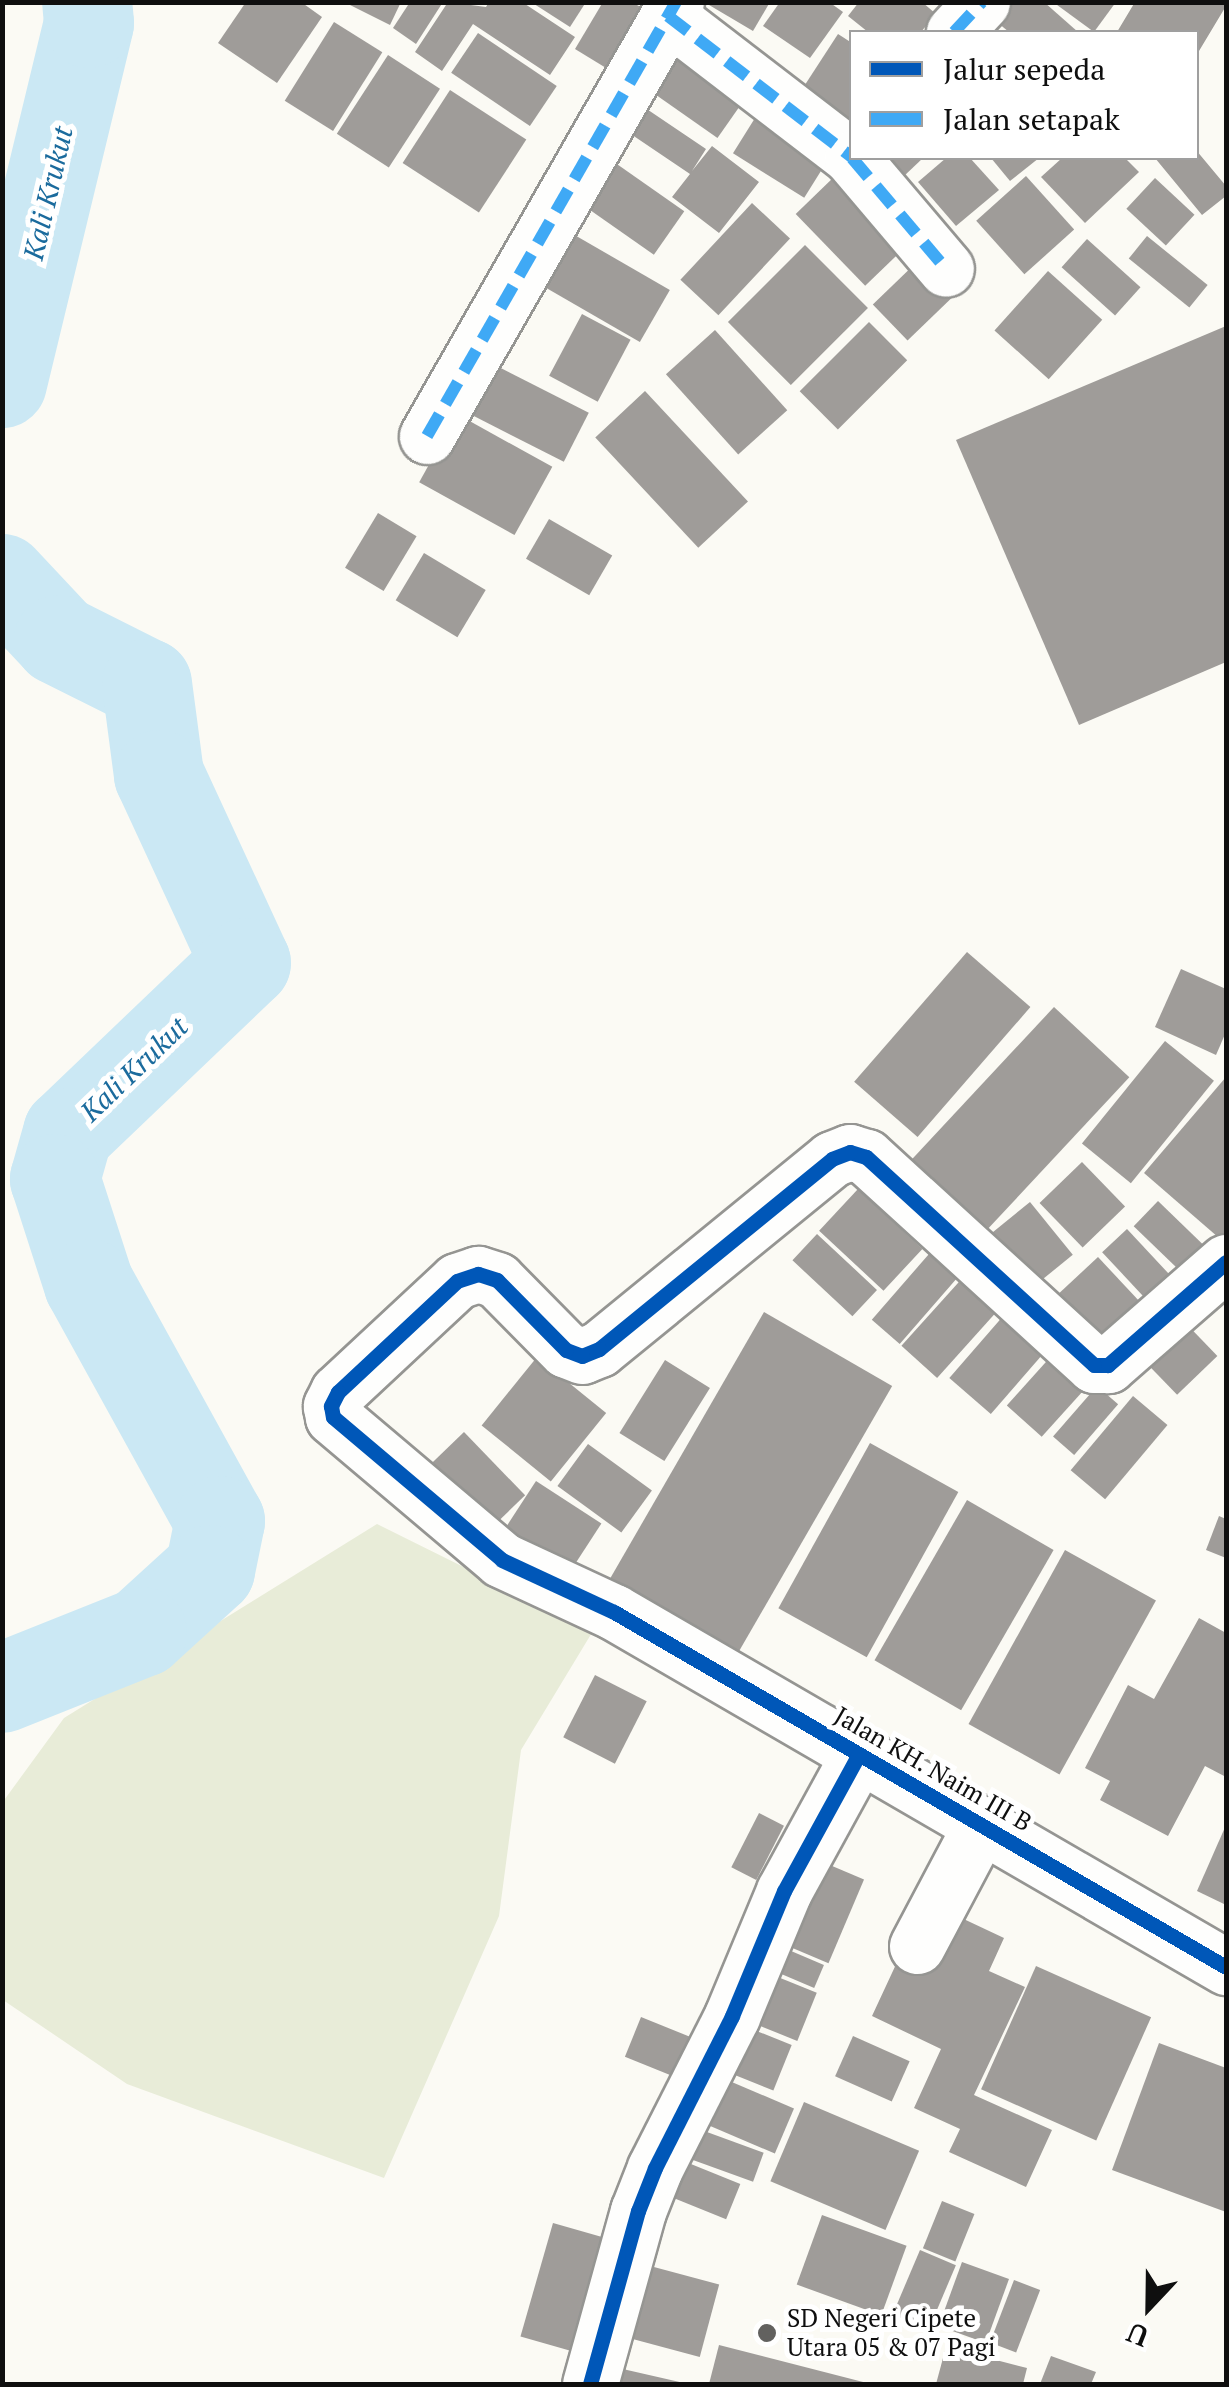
<!DOCTYPE html>
<style>
body{margin:0}
#map{position:relative;width:1229px;height:2387px;overflow:hidden;background:#fbfaf4;font-family:"PT Serif",serif}
div>[style]{position:absolute}
[style*='--x']{left:calc(var(--x)*1px);top:calc(var(--y)*1px);width:calc(var(--w)*1px);rotate:calc(var(--a)*1deg)}
.cemetery>*{inset:0;background:#e8ecd8}
.river>*{height:90px;margin:-45px;padding:0 45px;transform-origin:45px;border-radius:45px;background:#cbe8f4}
.building>*{inset:0;background:#9f9c99;transform-origin:0 0}
.roads{filter:drop-shadow(2px 0 #959592) drop-shadow(-2px 0 #959592) drop-shadow(0 2px #959592) drop-shadow(0 -2px #959592)}
.minor>*{height:55px;margin:-27.5px;padding:0 27.5px;transform-origin:27.5px;border-radius:27.5px;background:#fefefd}
.quiet>*{height:12px;margin-top:-6px;transform-origin:0;background:repeating-linear-gradient(90deg,#3fa9f5 0 25px,transparent 0 37px)}
.cycleway>*{height:15px;margin:-7.5px;padding:0 7.5px;transform-origin:7.5px;border-radius:7.5px;background:#0057b8}
.dots>*{width:28px;height:28px;translate:-50% -50%;box-sizing:border-box;border:5px solid #fff;border-radius:50%}
span{translate:-50% -50%;white-space:nowrap;text-align:center;line-height:1.15;-webkit-text-stroke:10px #fff;paint-order:stroke}
.street-label{font-size:25px;color:#0f0f0f}
.poi-label{font-size:25px;color:#0f0f0f}
.left{translate:0 -50%;text-align:left}
.water-label{font-size:28px;color:#1b6b9d;font-style:italic}
.frame{position:absolute;inset:0;border:5px solid #0f0f0f;pointer-events:none}
.legend{position:absolute;left:849px;top:30px;width:350px;height:130px;box-sizing:border-box;background:#fff;border:2px solid #9f9f9f;margin:0;padding:12px 18px;list-style:none;font-size:30px;color:#0f0f0f}
.legend li{display:flex;align-items:center;gap:20px;height:50px}
.legend b{width:50px;border:2px solid #9f9f9f}
.north{position:absolute;left:1099px;top:2257px;width:100px;height:100px;-webkit-text-stroke:8px #fff;paint-order:stroke;rotate:202deg;font-size:28px;font-weight:700;line-height:40px;text-align:center;color:#0f0f0f}
.north::after{content:'';display:block;margin:auto;width:35px;height:45px;background:#0f0f0f;clip-path:polygon(50% 0,100% 100%,50% 72%,0 100%)}
</style>
<div id="map">
<div class="cemetery">
<i style="clip-path:polygon(377px 1524px,593px 1631px,521px 1750px,499px 1916px,384px 2178px,127px 2084px,3px 2000px,2px 1803px,64px 1718px)"></i>
</div>
<div class="river">
<i style="--x:2;--y:383;--w:370;--a:-76.4"></i>
<i style="--x:89;--y:23;--w:21;--a:-95"></i>
<i style="--x:2;--y:579;--w:83;--a:46.9"></i>
<i style="--x:59;--y:640;--w:98;--a:26.6"></i>
<i style="--x:147;--y:684;--w:92;--a:82.5"></i>
<i style="--x:159;--y:775;--w:207;--a:65.2"></i>
<i style="--x:246;--y:963;--w:246;--a:136.3"></i>
<i style="--x:68;--y:1133;--w:48;--a:105.8"></i>
<i style="--x:55;--y:1179;--w:110;--a:72.1"></i>
<i style="--x:89;--y:1284;--w:271;--a:61.1"></i>
<i style="--x:220;--y:1521;--w:50;--a:101.5"></i>
<i style="--x:210;--y:1570;--w:92;--a:137.6"></i>
<i style="--x:142;--y:1632;--w:151;--a:158.2"></i>
</div>
<div class="building">
<i style="clip-path:polygon(246px 2px,301px 2px,322px 17px,277px 83px,218px 43px)"></i>
<i style="clip-path:polygon(344px 2px,401px 2px,390px 25px)"></i>
<i style="clip-path:polygon(410px 2px,443px 2px,416px 44px,393px 28px)"></i>
<i style="clip-path:polygon(448px 2px,486px 7px,489px 2px,522px 2px,575px 37px,550px 75px,473px 24px,442px 71px,415px 52px)"></i>
<i style="clip-path:polygon(531px 2px,586px 2px,570px 27px)"></i>
<i style="clip-path:polygon(603px 2px,632px 2px,647px 11px,611px 71px,575px 49px)"></i>
<i style="clip-path:polygon(704px 2px,770px 2px,753px 31px)"></i>
<i style="clip-path:polygon(780px 2px,829px 2px,843px 12px,810px 58px,763px 26px)"></i>
<i style="clip-path:polygon(859px 2px,922px 2px,936px 14px,921px 32px,868px 32px,848px 16px)"></i>
<i style="clip-path:polygon(1005px 2px,1044px 2px,1078px 32px,1009px 32px,992px 18px)"></i>
<i style="clip-path:polygon(1053px 2px,1116px 2px,1094px 32px)"></i>
<i style="clip-path:polygon(1135px 2px,1226px 2px,1226px 6px,1196px 56px,1196px 32px,1117px 32px)"></i>
<i style="left:334px;top:22px;width:57px;height:93px;rotate:32deg"></i>
<i style="left:478px;top:33px;width:95px;height:48px;rotate:34deg"></i>
<i style="clip-path:polygon(838px 34px,852px 43px,852px 129px,799px 94px)"></i>
<i style="left:672px;top:39px;width:94px;height:55px;rotate:35deg"></i>
<i style="left:388px;top:55px;width:62px;height:94px;rotate:33deg"></i>
<i style="left:450px;top:90px;width:91px;height:87px;rotate:33deg"></i>
<i style="clip-path:polygon(626px 95px,706px 149px,692px 171px,712px 146px,759px 182px,719px 233px,672px 197px,690px 174px,610px 120px)"></i>
<i style="left:760px;top:110px;width:84px;height:51px;rotate:32deg"></i>
<i style="clip-path:polygon(1196px 150px,1226px 186px,1226px 196px,1202px 215px,1155px 158px,1196px 158px)"></i>
<i style="left:604px;top:155px;width:98px;height:53px;rotate:35deg"></i>
<i style="clip-path:polygon(883px 158px,923px 158px,903px 177px)"></i>
<i style="clip-path:polygon(946px 158px,970px 158px,999px 190px,956px 226px,918px 182px)"></i>
<i style="clip-path:polygon(991px 158px,1039px 158px,1010px 181px)"></i>
<i style="clip-path:polygon(1062px 158px,1125px 158px,1139px 172px,1085px 223px,1041px 177px)"></i>
<i style="left:836px;top:175px;width:100px;height:56px;rotate:46deg"></i>
<i style="left:1026px;top:176px;width:72px;height:67px;rotate:48deg"></i>
<i style="left:1155px;top:178px;width:54px;height:42px;rotate:43deg"></i>
<i style="left:752px;top:203px;width:52px;height:105px;rotate:43deg"></i>
<i style="left:559px;top:226px;width:128px;height:60px;rotate:30deg"></i>
<i style="left:1147px;top:236px;width:78px;height:29px;rotate:39deg"></i>
<i style="left:1087px;top:239px;width:72px;height:38px;rotate:42deg"></i>
<i style="left:805px;top:245px;width:89px;height:109px;rotate:45deg"></i>
<i style="left:921px;top:258px;width:50px;height:67px;rotate:46deg"></i>
<i style="left:1048px;top:271px;width:73px;height:80px;rotate:42deg"></i>
<i style="left:582px;top:314px;width:55px;height:70px;rotate:28deg"></i>
<i style="left:869px;top:322px;width:54px;height:98px;rotate:45deg"></i>
<i style="clip-path:polygon(1226px 326px,1226px 662px,1079px 725px,956px 440px)"></i>
<i style="left:715px;top:330px;width:108px;height:66px;rotate:48deg"></i>
<i style="left:489px;top:362px;width:112px;height:55px;rotate:27deg"></i>
<i style="left:645px;top:391px;width:151px;height:68px;rotate:47deg"></i>
<i style="left:457px;top:414px;width:109px;height:78px;rotate:29deg"></i>
<i style="left:378px;top:513px;width:45px;height:64px;rotate:31deg"></i>
<i style="left:549px;top:519px;width:73px;height:46px;rotate:30deg"></i>
<i style="left:424px;top:553px;width:72px;height:55px;rotate:31deg"></i>
<i style="left:967px;top:952px;width:84px;height:172px;rotate:41deg"></i>
<i style="clip-path:polygon(1181px 969px,1226px 989px,1226px 1032px,1216px 1055px,1155px 1027px)"></i>
<i style="left:1054px;top:1007px;width:103px;height:212px;rotate:43deg"></i>
<i style="left:1165px;top:1041px;width:63px;height:132px;rotate:39deg"></i>
<i style="clip-path:polygon(1226px 1077px,1226px 1244px,1144px 1173px)"></i>
<i style="left:1082px;top:1162px;width:62px;height:59px;rotate:46deg"></i>
<i style="left:858px;top:1189px;width:88px;height:57px;rotate:43deg"></i>
<i style="left:1158px;top:1201px;width:78px;height:35px;rotate:44deg"></i>
<i style="left:1030px;top:1202px;width:68px;height:61px;rotate:51deg"></i>
<i style="left:1127px;top:1229px;width:79px;height:34px;rotate:47deg"></i>
<i style="left:817px;top:1234px;width:82px;height:36px;rotate:43deg"></i>
<i style="left:942px;top:1239px;width:37px;height:107px;rotate:41deg"></i>
<i style="left:1098px;top:1257px;width:76px;height:62px;rotate:47deg"></i>
<i style="left:967px;top:1273px;width:48px;height:98px;rotate:42deg"></i>
<i style="left:1011px;top:1307px;width:55px;height:94px;rotate:41deg"></i>
<i style="left:764px;top:1312px;width:148px;height:315px;rotate:30deg"></i>
<i style="left:1175px;top:1312px;width:61px;height:56px;rotate:46deg"></i>
<i style="left:1063px;top:1343px;width:47px;height:84px;rotate:42deg"></i>
<i style="left:537px;top:1357px;width:89px;height:88px;rotate:39deg"></i>
<i style="left:665px;top:1360px;width:53px;height:86px;rotate:32deg"></i>
<i style="left:1097px;top:1386px;width:28px;height:67px;rotate:41deg"></i>
<i style="left:1133px;top:1396px;width:45px;height:97px;rotate:40deg"></i>
<i style="left:464px;top:1432px;width:88px;height:49px;rotate:46deg"></i>
<i style="left:870px;top:1443px;width:101px;height:189px;rotate:29deg"></i>
<i style="left:588px;top:1444px;width:79px;height:52px;rotate:36deg"></i>
<i style="left:536px;top:1481px;width:78px;height:66px;rotate:33deg"></i>
<i style="left:967px;top:1500px;width:100px;height:185px;rotate:30deg"></i>
<i style="clip-path:polygon(1219px 1516px,1226px 1519px,1226px 1558px,1206px 1550px)"></i>
<i style="left:1065px;top:1550px;width:104px;height:199px;rotate:29deg"></i>
<i style="clip-path:polygon(1199px 1618px,1226px 1633px,1226px 1777px,1205px 1766px,1168px 1836px,1100px 1800px,1110px 1781px,1085px 1768px,1128px 1685px,1154px 1699px)"></i>
<i style="left:595px;top:1675px;width:58px;height:70px;rotate:27deg"></i>
<i style="left:759px;top:1813px;width:28px;height:61px;rotate:27deg"></i>
<i style="clip-path:polygon(1226px 1825px,1226px 1905px,1197px 1891px)"></i>
<i style="left:818px;top:1860px;width:50px;height:91px;rotate:23deg"></i>
<i style="clip-path:polygon(953px 1914px,1004px 1938px,989px 1971px,1025px 1987px,974px 2095px,1052px 2130px,1026px 2187px,949px 2152px,960px 2129px,914px 2108px,941px 2049px,872px 2016px,905px 1945px)"></i>
<i style="left:777px;top:1945px;width:51px;height:25px;rotate:23deg"></i>
<i style="left:1036px;top:1966px;width:126px;height:135px;rotate:24deg"></i>
<i style="left:763px;top:1971px;width:58px;height:52px;rotate:22deg"></i>
<i style="left:641px;top:2017px;width:74px;height:43px;rotate:22deg"></i>
<i style="left:737px;top:2023px;width:59px;height:49px;rotate:22deg"></i>
<i style="left:853px;top:2036px;width:62px;height:44px;rotate:24deg"></i>
<i style="clip-path:polygon(1159px 2043px,1226px 2068px,1226px 2212px,1112px 2170px)"></i>
<i style="left:713px;top:2074px;width:88px;height:49px;rotate:23deg"></i>
<i style="left:804px;top:2102px;width:125px;height:86px;rotate:23deg"></i>
<i style="left:696px;top:2128px;width:72px;height:31px;rotate:20deg"></i>
<i style="left:681px;top:2160px;width:64px;height:38px;rotate:22deg"></i>
<i style="left:942px;top:2201px;width:35px;height:51px;rotate:22deg"></i>
<i style="left:822px;top:2215px;width:90px;height:74px;rotate:20deg"></i>
<i style="left:553px;top:2223px;width:71px;height:118px;rotate:16deg"></i>
<i style="left:920px;top:2250px;width:39px;height:70px;rotate:23deg"></i>
<i style="left:962px;top:2262px;width:50px;height:68px;rotate:20deg"></i>
<i style="left:639px;top:2263px;width:83px;height:75px;rotate:15deg"></i>
<i style="left:1014px;top:2280px;width:28px;height:67px;rotate:21deg"></i>
<i style="clip-path:polygon(719px 2345px,867px 2383px,867px 2384px,709px 2384px)"></i>
<i style="clip-path:polygon(946px 2347px,1027px 2368px,1023px 2384px,936px 2384px)"></i>
<i style="clip-path:polygon(1051px 2356px,1096px 2372px,1091px 2384px,1040px 2384px)"></i>
<i style="clip-path:polygon(614px 2367px,684px 2383px,684px 2384px,610px 2384px)"></i>
</div>
<div class="roads">
<div class="minor">
<i style="--x:668;--y:16;--w:232;--a:37.5"></i>
<i style="--x:954;--y:32;--w:41;--a:-47"></i>
<i style="--x:852;--y:158;--w:145;--a:49.7"></i>
<i style="--x:427;--y:436;--w:500;--a:-60.16"></i>
<i style="--x:1226;--y:1262;--w:157;--a:138.9"></i>
<i style="--x:1108;--y:1365;--w:14;--a:180"></i>
<i style="--x:1094;--y:1365;--w:309;--a:-137.6"></i>
<i style="--x:866;--y:1157;--w:17;--a:-163"></i>
<i style="--x:850;--y:1152;--w:19;--a:159"></i>
<i style="--x:832;--y:1159;--w:301;--a:140.8"></i>
<i style="--x:599;--y:1349;--w:18;--a:158"></i>
<i style="--x:582;--y:1356;--w:17;--a:-159"></i>
<i style="--x:566;--y:1350;--w:98;--a:-134.6"></i>
<i style="--x:497;--y:1280;--w:20;--a:-162"></i>
<i style="--x:478;--y:1274;--w:22;--a:162"></i>
<i style="--x:457;--y:1281;--w:163;--a:137"></i>
<i style="--x:338;--y:1392;--w:16;--a:117"></i>
<i style="--x:331;--y:1406;--w:11;--a:80"></i>
<i style="--x:333;--y:1417;--w:221;--a:40.2"></i>
<i style="--x:502;--y:1560;--w:123;--a:24.9"></i>
<i style="--x:614;--y:1612;--w:708;--a:30.12"></i>
<i style="--x:917;--y:1946;--w:137;--a:-62.1"></i>
<i style="--x:590;--y:2384;--w:180;--a:-74.5"></i>
<i style="--x:638;--y:2211;--w:46;--a:-68.4"></i>
<i style="--x:655;--y:2168;--w:170;--a:-63.1"></i>
<i style="--x:732;--y:2016;--w:135;--a:-67.4"></i>
<i style="--x:784;--y:1891;--w:156;--a:-61.3"></i>
</div>
</div>
<div class="quiet">
<i style="--x:668;--y:16;--w:232;--a:37.5"></i>
<i style="--x:954;--y:32;--w:41;--a:-47"></i>
<i style="--x:852;--y:158;--w:145;--a:49.7"></i>
<i style="--x:427;--y:436;--w:500;--a:-60.16"></i>
</div>
<div class="cycleway">
<i style="--x:1226;--y:1262;--w:157;--a:138.9"></i>
<i style="--x:1108;--y:1365;--w:14;--a:180"></i>
<i style="--x:1094;--y:1365;--w:309;--a:-137.6"></i>
<i style="--x:866;--y:1157;--w:17;--a:-163"></i>
<i style="--x:850;--y:1152;--w:19;--a:159"></i>
<i style="--x:832;--y:1159;--w:301;--a:140.8"></i>
<i style="--x:599;--y:1349;--w:18;--a:158"></i>
<i style="--x:582;--y:1356;--w:17;--a:-159"></i>
<i style="--x:566;--y:1350;--w:98;--a:-134.6"></i>
<i style="--x:497;--y:1280;--w:20;--a:-162"></i>
<i style="--x:478;--y:1274;--w:22;--a:162"></i>
<i style="--x:457;--y:1281;--w:163;--a:137"></i>
<i style="--x:338;--y:1392;--w:16;--a:117"></i>
<i style="--x:331;--y:1406;--w:11;--a:80"></i>
<i style="--x:333;--y:1417;--w:221;--a:40.2"></i>
<i style="--x:502;--y:1560;--w:123;--a:24.9"></i>
<i style="--x:614;--y:1612;--w:708;--a:30.12"></i>
<i style="--x:590;--y:2384;--w:180;--a:-74.5"></i>
<i style="--x:638;--y:2211;--w:46;--a:-68.4"></i>
<i style="--x:655;--y:2168;--w:170;--a:-63.1"></i>
<i style="--x:732;--y:2016;--w:135;--a:-67.4"></i>
<i style="--x:784;--y:1891;--w:156;--a:-61.3"></i>
</div>
<div class="dots">
<i style="left:767px;top:2333px;background:#62615f"></i>
</div>
<div class="street-label">
<span style="left:933px;top:1769px;rotate:30deg">Jalan KH. Naim III B</span>
</div>
<div class="poi-label">
<span class="left" style="left:787px;top:2333px">SD Negeri Cipete<br>Utara 05 &amp; 07 Pagi</span>
</div>
<div class="water-label">
<span style="left:48px;top:193px;rotate:-77deg">Kali Krukut</span>
<span style="left:134px;top:1069px;rotate:-44deg">Kali Krukut</span>
</div>
<div class="frame"></div>
<ul class="legend">
<li><b style="height:12px;background:#0057b8"></b>Jalur sepeda</li>
<li><b style="height:12px;background:#3fa9f5"></b>Jalan setapak</li>
</ul>
<div class="north">U</div>
</div>
